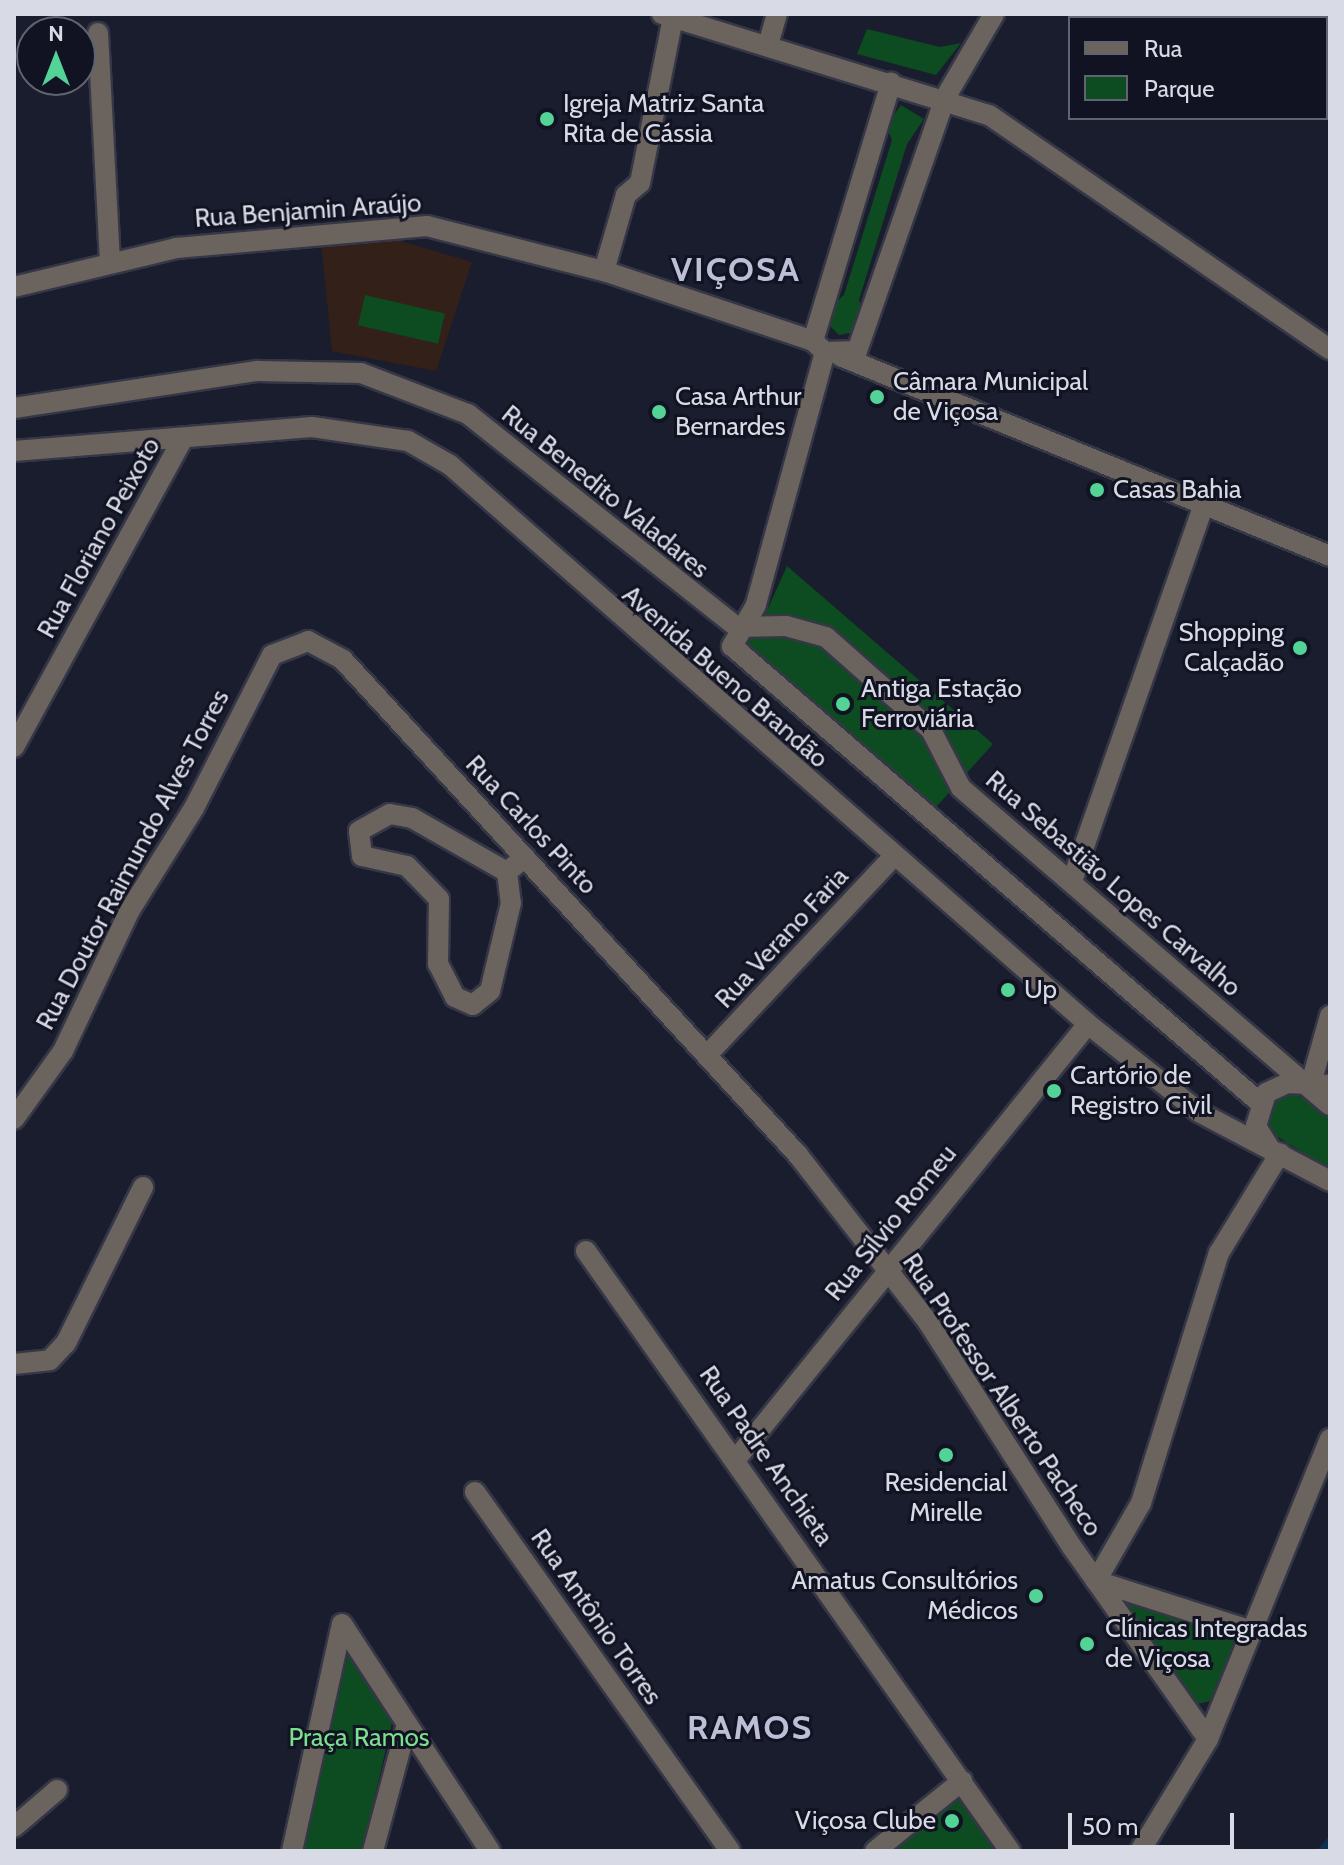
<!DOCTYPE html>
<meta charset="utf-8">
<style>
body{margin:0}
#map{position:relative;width:1344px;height:1865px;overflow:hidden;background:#1a1d2d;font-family:Cabin,sans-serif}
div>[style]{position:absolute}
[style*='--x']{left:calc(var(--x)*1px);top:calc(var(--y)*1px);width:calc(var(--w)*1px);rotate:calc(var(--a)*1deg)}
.education>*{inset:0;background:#322019}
.green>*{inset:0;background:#0d4b20;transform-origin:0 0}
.stream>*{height:7px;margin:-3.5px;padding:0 3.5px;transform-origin:3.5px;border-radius:3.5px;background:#0c3151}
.river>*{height:40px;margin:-20px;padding:0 20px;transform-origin:20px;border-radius:20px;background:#0c3151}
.roads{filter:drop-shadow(2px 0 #353747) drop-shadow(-2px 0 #353747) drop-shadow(0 2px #353747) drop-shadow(0 -2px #353747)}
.minor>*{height:20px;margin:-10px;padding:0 10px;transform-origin:10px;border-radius:10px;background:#6b635d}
.dots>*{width:22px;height:22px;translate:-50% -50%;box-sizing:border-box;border:4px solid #111323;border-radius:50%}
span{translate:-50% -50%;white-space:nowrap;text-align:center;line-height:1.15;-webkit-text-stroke:6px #111323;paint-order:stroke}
.poi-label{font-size:26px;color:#d8dae5}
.left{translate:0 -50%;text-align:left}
.right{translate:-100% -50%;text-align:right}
.street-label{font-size:26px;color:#d8dae5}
.park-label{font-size:26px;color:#7adf8f}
.district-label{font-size:34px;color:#bcbfd6;font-weight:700;letter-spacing:2px}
.frame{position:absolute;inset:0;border:16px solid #d8dae5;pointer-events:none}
.legend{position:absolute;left:1068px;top:16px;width:260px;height:104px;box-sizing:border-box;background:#111323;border:2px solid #616371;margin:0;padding:10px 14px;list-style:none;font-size:24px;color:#d8dae5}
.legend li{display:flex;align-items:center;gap:16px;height:40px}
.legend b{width:40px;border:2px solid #616371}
.north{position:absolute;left:16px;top:16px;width:80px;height:80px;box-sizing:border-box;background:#111323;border:2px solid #616371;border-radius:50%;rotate:0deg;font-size:22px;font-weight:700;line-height:32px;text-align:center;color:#d8dae5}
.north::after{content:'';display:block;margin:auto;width:28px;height:36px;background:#53d396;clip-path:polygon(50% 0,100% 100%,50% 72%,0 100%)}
.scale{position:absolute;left:1068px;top:1813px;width:166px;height:36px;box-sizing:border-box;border:4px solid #d8dae5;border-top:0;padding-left:10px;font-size:24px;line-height:28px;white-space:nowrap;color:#d8dae5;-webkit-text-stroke:6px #111323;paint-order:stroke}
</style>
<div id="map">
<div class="education">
<i style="clip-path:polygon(387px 237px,472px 262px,436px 371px,332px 351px,321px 242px)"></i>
</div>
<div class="green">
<i style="clip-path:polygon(867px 29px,940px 47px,961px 43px,936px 75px,857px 54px)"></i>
<i style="clip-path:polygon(901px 105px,924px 119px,907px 144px,859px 300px,863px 314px,855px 332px,839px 335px,828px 324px,832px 305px,844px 295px,892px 140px,886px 126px)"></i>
<i style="left:365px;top:295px;width:82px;height:31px;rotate:13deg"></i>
<i style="clip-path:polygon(787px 566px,993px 744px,927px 817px,740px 657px,740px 628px,765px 615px)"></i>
<i style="clip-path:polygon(1291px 1091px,1330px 1116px,1330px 1170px,1267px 1130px,1265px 1115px,1277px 1094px)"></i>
<i style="clip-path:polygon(1125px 1603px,1236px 1635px,1214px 1700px,1198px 1704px)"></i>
<i style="clip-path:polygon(348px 1654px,392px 1723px,362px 1851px,304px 1851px)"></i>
<i style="clip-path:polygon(959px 1791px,999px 1851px,891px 1851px)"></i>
</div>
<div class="stream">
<i style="--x:1320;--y:1851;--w:16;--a:-50"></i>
</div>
<div class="river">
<i style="--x:1280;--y:14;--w:8;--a:30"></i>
<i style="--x:1326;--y:43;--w:4;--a:27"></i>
</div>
<div class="roads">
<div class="minor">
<i style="--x:662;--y:14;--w:342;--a:17.2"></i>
<i style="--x:989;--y:115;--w:414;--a:34.5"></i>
<i style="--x:98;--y:33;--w:227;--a:87"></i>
<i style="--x:768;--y:45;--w:32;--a:-74"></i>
<i style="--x:604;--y:271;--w:79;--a:-73.9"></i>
<i style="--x:626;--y:195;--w:18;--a:-41"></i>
<i style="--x:640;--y:183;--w:168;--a:-78.7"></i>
<i style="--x:14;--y:287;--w:167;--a:-13.5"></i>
<i style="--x:176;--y:248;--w:252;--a:-5"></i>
<i style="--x:427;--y:226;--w:183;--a:14.3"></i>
<i style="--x:604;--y:271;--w:220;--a:18.5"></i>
<i style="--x:813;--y:341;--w:16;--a:43"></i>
<i style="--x:825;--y:352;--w:32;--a:-2"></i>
<i style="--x:857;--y:351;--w:268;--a:-70.8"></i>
<i style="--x:945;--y:98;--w:97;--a:-59.7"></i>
<i style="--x:813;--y:341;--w:270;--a:-73.2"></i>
<i style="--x:825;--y:352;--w:262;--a:105.3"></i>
<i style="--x:756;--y:605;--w:48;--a:120.3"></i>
<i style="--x:732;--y:646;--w:697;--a:40.87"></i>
<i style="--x:840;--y:356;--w:529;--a:22.2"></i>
<i style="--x:14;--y:408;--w:246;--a:-8.7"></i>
<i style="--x:257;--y:371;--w:104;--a:1.1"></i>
<i style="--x:361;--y:373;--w:115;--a:21"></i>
<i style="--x:468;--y:414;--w:343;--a:38.4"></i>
<i style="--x:14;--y:451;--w:299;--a:-4.6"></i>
<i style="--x:312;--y:427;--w:97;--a:8.3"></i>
<i style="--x:408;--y:441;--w:48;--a:29.7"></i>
<i style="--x:450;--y:465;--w:848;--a:41.22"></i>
<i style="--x:1088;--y:1024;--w:142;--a:38.4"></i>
<i style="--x:1199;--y:1112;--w:148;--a:27.8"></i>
<i style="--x:737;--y:627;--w:49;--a:-1.2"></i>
<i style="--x:786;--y:626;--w:41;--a:15.4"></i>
<i style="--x:826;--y:637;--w:140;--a:41.5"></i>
<i style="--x:931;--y:730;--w:65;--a:62.7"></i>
<i style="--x:961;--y:788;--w:486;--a:40.7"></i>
<i style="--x:14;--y:747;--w:352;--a:-61.3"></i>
<i style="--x:507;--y:872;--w:31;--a:83"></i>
<i style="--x:511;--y:903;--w:90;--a:103.4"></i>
<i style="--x:490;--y:991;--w:22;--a:141"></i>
<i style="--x:473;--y:1005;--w:20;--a:-156"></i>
<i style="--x:455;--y:997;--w:37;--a:-117"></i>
<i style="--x:438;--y:964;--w:65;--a:-89.1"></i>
<i style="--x:439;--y:899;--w:46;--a:-134.1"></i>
<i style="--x:407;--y:866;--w:46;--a:-167.5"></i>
<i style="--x:362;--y:856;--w:25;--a:-97"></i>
<i style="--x:359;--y:831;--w:35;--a:-29"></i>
<i style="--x:390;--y:814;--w:22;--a:10"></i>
<i style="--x:412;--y:818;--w:109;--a:29.6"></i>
<i style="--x:507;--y:872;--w:23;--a:-40"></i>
<i style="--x:1072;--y:881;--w:399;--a:-70.7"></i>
<i style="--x:709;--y:1053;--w:267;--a:-46.8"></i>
<i style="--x:1310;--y:1087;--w:74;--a:-74.3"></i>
<i style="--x:14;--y:1119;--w:84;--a:-54.2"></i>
<i style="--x:63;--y:1051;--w:156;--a:-64.6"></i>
<i style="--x:130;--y:910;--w:120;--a:-57.9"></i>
<i style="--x:194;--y:808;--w:172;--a:-63"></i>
<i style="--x:272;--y:655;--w:39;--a:-21"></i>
<i style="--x:308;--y:641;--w:40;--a:28"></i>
<i style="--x:343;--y:660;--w:672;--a:47.41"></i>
<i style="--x:798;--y:1155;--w:212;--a:52.1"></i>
<i style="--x:928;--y:1322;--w:267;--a:57.4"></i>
<i style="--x:1072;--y:1547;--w:235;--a:54.7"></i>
<i style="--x:1269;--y:1147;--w:25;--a:-122"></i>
<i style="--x:1256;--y:1126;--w:34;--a:-73"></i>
<i style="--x:1266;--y:1093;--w:23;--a:-25"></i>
<i style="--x:1287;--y:1083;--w:43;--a:2.7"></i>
<i style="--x:586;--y:1251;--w:735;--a:54.75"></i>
<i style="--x:14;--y:1364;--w:36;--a:-6"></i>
<i style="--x:50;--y:1360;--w:23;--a:-47"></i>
<i style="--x:66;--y:1343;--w:174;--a:-63.7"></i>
<i style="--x:737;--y:1458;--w:558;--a:-51.04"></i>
<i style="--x:475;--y:1492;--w:440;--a:54.6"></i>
<i style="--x:1252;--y:1631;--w:164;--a:-162.2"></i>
<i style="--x:1096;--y:1581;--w:90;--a:-60"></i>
<i style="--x:1141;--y:1503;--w:262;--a:-72.7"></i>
<i style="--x:1219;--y:1253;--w:117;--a:-58.6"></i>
<i style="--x:14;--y:1827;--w:57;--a:-40.7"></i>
<i style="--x:292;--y:1851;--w:232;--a:-77.6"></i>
<i style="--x:342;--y:1624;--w:271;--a:56.9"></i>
<i style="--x:373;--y:1851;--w:127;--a:-75"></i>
<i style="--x:875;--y:1851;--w:112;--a:-38.8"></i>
<i style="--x:1140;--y:1851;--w:131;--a:-58.7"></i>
<i style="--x:1208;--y:1739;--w:324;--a:-67.9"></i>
</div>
</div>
<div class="dots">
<i style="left:547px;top:119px;background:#53d396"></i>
<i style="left:877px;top:397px;background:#53d396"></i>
<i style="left:659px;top:412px;background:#53d396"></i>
<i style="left:1097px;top:490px;background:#53d396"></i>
<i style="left:1300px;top:648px;background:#53d396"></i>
<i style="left:843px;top:704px;background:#53d396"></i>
<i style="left:1008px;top:990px;background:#53d396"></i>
<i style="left:1054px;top:1091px;background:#53d396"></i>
<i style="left:946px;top:1455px;background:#53d396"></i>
<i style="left:1036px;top:1596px;background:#53d396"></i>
<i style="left:1087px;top:1644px;background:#53d396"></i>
<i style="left:952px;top:1821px;background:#53d396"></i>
</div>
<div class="poi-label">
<span class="left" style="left:563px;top:119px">Igreja Matriz Santa<br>Rita de Cássia</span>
<span class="left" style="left:893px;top:397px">Câmara Municipal<br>de Viçosa</span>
<span class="left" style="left:675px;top:412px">Casa Arthur<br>Bernardes</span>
<span class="left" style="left:1113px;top:490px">Casas Bahia</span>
<span class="right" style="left:1284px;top:648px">Shopping<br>Calçadão</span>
<span class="left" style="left:861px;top:704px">Antiga Estação<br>Ferroviária</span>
<span class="left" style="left:1024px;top:990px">Up</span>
<span class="left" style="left:1070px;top:1091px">Cartório de<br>Registro Civil</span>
<span style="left:946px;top:1498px">Residencial<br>Mirelle</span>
<span class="right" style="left:1018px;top:1596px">Amatus Consultórios<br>Médicos</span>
<span class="left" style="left:1105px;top:1644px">Clínicas Integradas<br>de Viçosa</span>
<span class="right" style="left:936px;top:1821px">Viçosa Clube</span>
</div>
<div class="street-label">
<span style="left:308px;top:211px;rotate:-4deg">Rua Benjamin Araújo</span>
<span style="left:605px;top:492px;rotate:39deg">Rua Benedito Valadares</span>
<span style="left:99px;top:538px;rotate:-61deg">Rua Floriano Peixoto</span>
<span style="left:725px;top:677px;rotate:41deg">Avenida Bueno Brandão</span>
<span style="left:531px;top:825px;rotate:47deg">Rua Carlos Pinto</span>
<span style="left:133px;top:860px;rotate:-62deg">Rua Doutor Raimundo Alves Torres</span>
<span style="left:1113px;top:884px;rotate:41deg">Rua Sebastião Lopes Carvalho</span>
<span style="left:782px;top:938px;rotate:-47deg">Rua Verano Faria</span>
<span style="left:891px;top:1223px;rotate:-51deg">Rua Sílvio Romeu</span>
<span style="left:1002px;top:1395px;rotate:56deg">Rua Professor Alberto Pacheco</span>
<span style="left:766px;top:1456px;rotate:55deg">Rua Padre Anchieta</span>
<span style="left:596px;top:1617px;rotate:55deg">Rua Antônio Torres</span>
</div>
<div class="park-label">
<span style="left:359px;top:1738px">Praça Ramos</span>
</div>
<div class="district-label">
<span style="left:736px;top:270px">VIÇOSA</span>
<span style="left:750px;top:1728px">RAMOS</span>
</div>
<div class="frame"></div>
<ul class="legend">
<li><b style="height:10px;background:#6b635d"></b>Rua</li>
<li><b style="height:22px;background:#0d4b20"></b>Parque</li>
</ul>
<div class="north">N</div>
<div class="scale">50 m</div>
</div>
